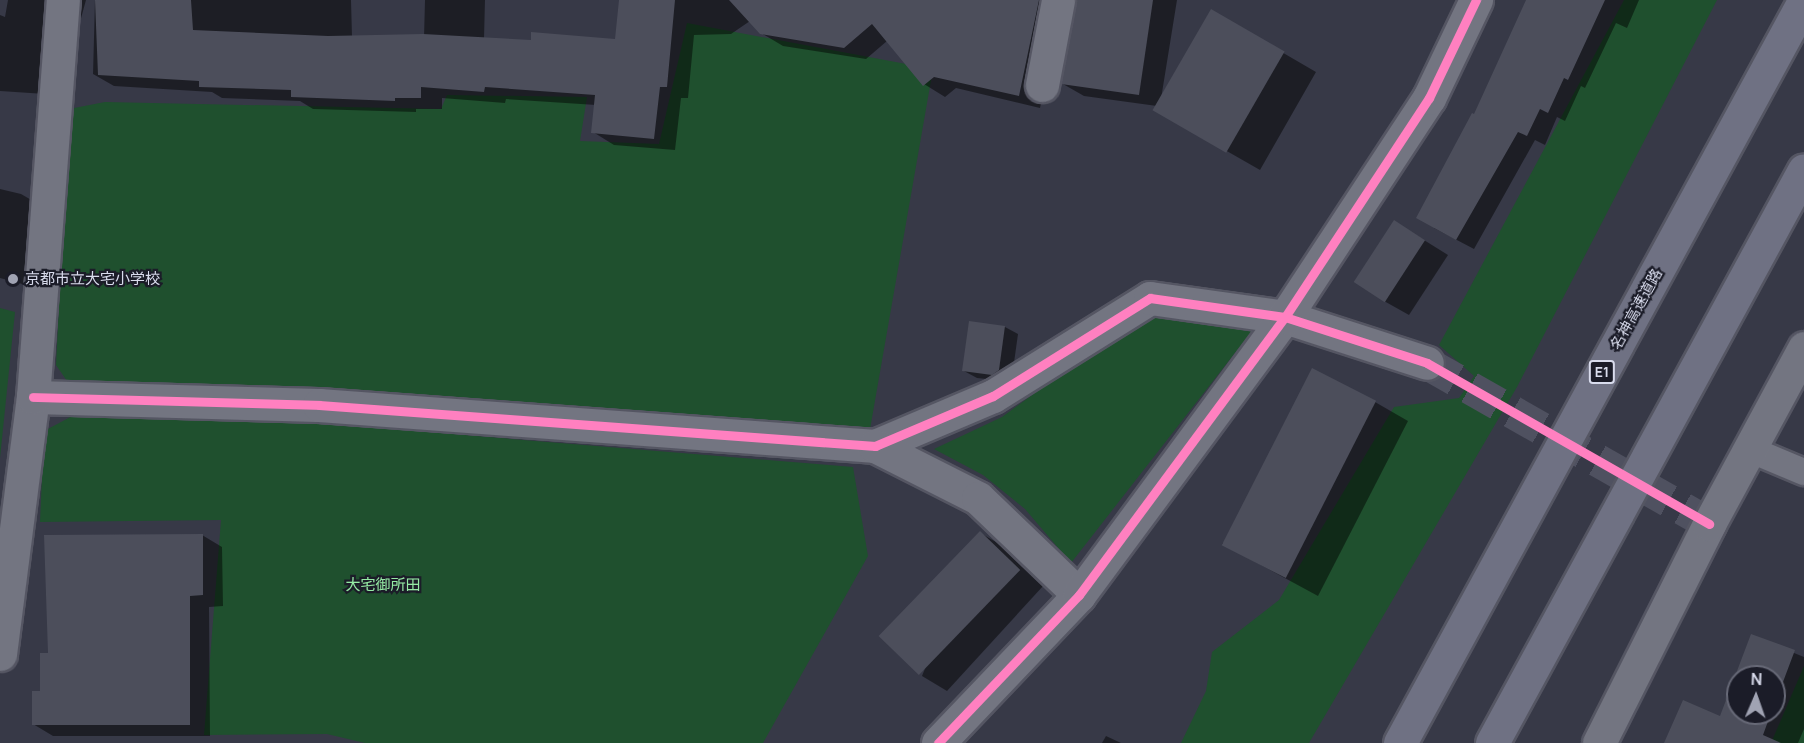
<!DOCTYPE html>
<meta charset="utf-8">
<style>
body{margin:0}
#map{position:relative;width:1804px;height:743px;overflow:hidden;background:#373947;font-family:Manrope,"Noto Sans JP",sans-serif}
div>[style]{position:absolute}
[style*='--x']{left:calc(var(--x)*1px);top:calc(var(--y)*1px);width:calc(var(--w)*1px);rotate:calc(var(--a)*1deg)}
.green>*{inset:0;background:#1f502e}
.shadow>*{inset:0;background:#0007}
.building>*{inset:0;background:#4c4e5b;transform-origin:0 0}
.street-tunnel>*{height:33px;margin-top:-16.5px;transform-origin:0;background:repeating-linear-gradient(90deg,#4f5160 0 33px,transparent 0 49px)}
.roads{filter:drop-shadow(2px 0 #555663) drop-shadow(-2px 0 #555663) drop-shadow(0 2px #555663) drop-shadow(0 -2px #555663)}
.lane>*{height:26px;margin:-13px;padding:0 13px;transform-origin:13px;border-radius:13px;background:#737581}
.street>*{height:33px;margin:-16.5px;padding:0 16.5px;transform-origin:16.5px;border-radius:16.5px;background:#737581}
.secondary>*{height:33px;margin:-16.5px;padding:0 16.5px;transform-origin:16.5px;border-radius:16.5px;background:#737581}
.highway>*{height:33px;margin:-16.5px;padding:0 16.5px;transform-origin:16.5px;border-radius:16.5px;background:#6f7183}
.cycleway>*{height:9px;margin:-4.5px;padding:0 4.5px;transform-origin:4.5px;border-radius:4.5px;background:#ff80c0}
.dots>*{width:16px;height:16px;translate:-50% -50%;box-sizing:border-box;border:3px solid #1b1c28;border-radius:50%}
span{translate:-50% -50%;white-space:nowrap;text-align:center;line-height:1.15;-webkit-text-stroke:4.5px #1b1c28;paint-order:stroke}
.shield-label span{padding:2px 4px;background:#1b1c28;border:2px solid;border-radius:4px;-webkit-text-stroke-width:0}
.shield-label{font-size:14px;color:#d9dced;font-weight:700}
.poi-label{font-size:15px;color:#d9dced}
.left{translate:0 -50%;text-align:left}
.street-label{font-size:15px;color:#d9dced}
.park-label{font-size:15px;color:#95eaa4}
.north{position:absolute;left:1726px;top:665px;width:60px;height:60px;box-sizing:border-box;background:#1b1c28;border:2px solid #676977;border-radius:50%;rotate:2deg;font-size:16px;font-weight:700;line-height:24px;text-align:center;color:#d9dced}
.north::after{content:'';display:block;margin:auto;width:21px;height:27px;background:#a0a3b3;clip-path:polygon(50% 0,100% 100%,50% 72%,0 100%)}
</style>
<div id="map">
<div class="green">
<i style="clip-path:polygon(1624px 0,1717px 0,1517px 387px,1309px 743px,1181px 743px,1206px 691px,1212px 652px,1279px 600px,1394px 407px,1459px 398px,1474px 376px,1439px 345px)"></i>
<i style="clip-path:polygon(687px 23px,933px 69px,869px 435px,549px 404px,419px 395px,247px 385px,67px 381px,56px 365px,69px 109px,105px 102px,441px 109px,447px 95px,587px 97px,580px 141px,659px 144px)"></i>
<i style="clip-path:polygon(0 308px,15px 312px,0 458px)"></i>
<i style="clip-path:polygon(1165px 310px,1256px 326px,1071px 563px,1025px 509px,983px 475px,934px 449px,1002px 417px,1090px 353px)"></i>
<i style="clip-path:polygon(78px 413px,245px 417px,853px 467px,868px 556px,763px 743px,365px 743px,327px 734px,204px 735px,221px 520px,40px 522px,44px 431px)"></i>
<i style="clip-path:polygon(1804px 666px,1804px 743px,1771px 743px)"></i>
</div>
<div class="shadow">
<i style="clip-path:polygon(8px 0,86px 0,60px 95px,0 91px,0 15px,5px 17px)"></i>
<i style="clip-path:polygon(95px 0,351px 0,352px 36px,424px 37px,425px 0,485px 0,484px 39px,532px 41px,616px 41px,620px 0,1065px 0,1061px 8px,1040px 108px,956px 88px,945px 97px,924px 84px,887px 41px,866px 59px,783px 46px,761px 33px,750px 21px,731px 34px,694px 35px,688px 98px,681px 98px,675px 150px,614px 145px,593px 132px,596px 105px,506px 99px,505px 103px,442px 98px,442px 109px,416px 109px,416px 112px,313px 109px,300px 101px,222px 98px,212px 92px,114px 86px,93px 74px)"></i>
<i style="clip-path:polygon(1078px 0,1177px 0,1161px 99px,1211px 11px,1316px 72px,1260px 170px,1155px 110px,1157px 106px,1084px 96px,1063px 84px)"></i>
<i style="clip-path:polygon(1527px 0,1639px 0,1627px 28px,1616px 23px,1585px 88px,1581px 86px,1565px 121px,1557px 117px,1545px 145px,1535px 140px,1474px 249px,1434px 228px,1475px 116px)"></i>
<i style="clip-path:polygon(0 189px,21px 194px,61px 217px,41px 289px,0 278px)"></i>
<i style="clip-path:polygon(1395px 222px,1448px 255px,1409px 315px,1384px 301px)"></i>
<i style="clip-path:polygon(970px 322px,1005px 327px,1018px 334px,1012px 377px,1005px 381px,977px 378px,964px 371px)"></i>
<i style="clip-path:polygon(1375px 402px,1408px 421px,1318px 596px,1222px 544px)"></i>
<i style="clip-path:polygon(980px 533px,1005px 547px,1044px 585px,947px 691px,922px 676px)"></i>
<i style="clip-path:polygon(202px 535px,222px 547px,223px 606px,209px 607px,210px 736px,53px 736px,33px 724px,49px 654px)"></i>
<i style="clip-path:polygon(evenodd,1752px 636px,1804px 657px,1804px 729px,1798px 743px,1665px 743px,1721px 718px,1752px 636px,1738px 677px,1774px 677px,1774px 713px,1738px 713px,1738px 677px)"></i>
<i style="clip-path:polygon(1106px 736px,1121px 743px,1102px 743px)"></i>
</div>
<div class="building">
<i style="clip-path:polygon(95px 0,191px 0,193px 30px,328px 36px,423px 34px,531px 40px,531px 32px,615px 39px,619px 0,675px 0,667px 87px,660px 87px,654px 139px,591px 133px,595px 95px,485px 87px,484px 92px,421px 87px,421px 98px,395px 98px,395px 101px,291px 97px,291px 90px,199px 87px,199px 81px,98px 75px)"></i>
<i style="clip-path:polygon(729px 0,1039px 0,1019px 96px,934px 77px,923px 86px,872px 24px,844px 48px,760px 34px)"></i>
<i style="clip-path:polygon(1076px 0,1153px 0,1139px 95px,1061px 84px)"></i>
<i style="clip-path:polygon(1526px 0,1605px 0,1568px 80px,1564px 78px,1548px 113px,1540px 109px,1527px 136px,1518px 132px,1456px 240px,1416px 218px,1472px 113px,1474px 114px)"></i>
<i style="left:1211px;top:9px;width:85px;height:117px;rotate:30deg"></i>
<i style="left:1394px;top:220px;width:37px;height:74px;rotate:33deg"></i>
<i style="clip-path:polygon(969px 321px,1005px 326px,999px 370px,992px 375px,962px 371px)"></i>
<i style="left:1312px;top:368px;width:72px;height:199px;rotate:27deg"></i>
<i style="left:980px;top:531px;width:56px;height:146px;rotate:44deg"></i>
<i style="clip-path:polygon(203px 534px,203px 595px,190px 596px,190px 725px,32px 725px,32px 691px,40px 691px,40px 653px,48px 653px,44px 535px)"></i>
<i style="clip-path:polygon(1751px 634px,1795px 650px,1774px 706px,1774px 677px,1738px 677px,1738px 713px,1771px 713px,1763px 735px,1781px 743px,1664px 743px,1683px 700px,1720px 716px)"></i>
</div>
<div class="street-tunnel">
<i style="--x:1427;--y:363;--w:309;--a:29.6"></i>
</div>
<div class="roads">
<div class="lane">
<i style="--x:1749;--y:449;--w:60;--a:22.7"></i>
</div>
<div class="street">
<i style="--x:1042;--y:85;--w:86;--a:-79.3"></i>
<i style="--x:33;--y:397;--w:286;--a:1.6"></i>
<i style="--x:319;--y:405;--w:558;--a:4.22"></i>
<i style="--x:875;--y:446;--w:128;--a:-23"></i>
<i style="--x:993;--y:396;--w:185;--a:-32"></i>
<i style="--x:1150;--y:298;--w:136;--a:8"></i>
<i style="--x:1285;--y:317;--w:149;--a:17.9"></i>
<i style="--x:875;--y:446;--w:115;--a:26.8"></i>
<i style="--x:978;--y:498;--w:140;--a:43.8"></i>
<i style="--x:0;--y:654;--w:259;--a:-82.7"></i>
<i style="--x:33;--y:397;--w:398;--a:-85.7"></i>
<i style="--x:1599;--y:743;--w:245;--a:-63.3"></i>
<i style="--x:1709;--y:524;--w:200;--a:-61.6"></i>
</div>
<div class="secondary">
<i style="--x:938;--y:743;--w:204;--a:-46.4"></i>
<i style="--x:1079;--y:595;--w:346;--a:-53.5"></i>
<i style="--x:1285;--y:317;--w:262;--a:-56.7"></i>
<i style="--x:1429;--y:98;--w:109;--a:-64.4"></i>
</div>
<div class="highway">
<i style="--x:1400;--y:743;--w:845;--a:-61.43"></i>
<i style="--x:1492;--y:743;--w:652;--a:-61.43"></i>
</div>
</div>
<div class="cycleway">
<i style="--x:33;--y:397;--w:286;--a:1.6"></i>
<i style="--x:319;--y:405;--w:558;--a:4.22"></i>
<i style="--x:875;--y:446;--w:128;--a:-23"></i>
<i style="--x:993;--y:396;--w:185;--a:-32"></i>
<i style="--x:1150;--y:298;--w:136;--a:8"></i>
<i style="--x:1285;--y:317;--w:149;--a:17.9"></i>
<i style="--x:1427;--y:363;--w:325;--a:29.7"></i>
<i style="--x:938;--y:743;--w:204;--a:-46.4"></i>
<i style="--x:1079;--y:595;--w:346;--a:-53.5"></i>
<i style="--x:1285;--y:317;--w:262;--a:-56.7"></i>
<i style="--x:1429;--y:98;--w:109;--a:-64.4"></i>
</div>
<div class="dots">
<i style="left:13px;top:279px;background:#a0a3b3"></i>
</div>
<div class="shield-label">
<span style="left:1602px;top:372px">E1</span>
</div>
<div class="poi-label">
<span class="left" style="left:25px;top:279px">京都市立大宅小学校</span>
</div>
<div class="street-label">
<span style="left:1636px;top:309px;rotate:-61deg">名神高速道路</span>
</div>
<div class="park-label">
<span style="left:383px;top:585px">大宅御所田</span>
</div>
<div class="north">N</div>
</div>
